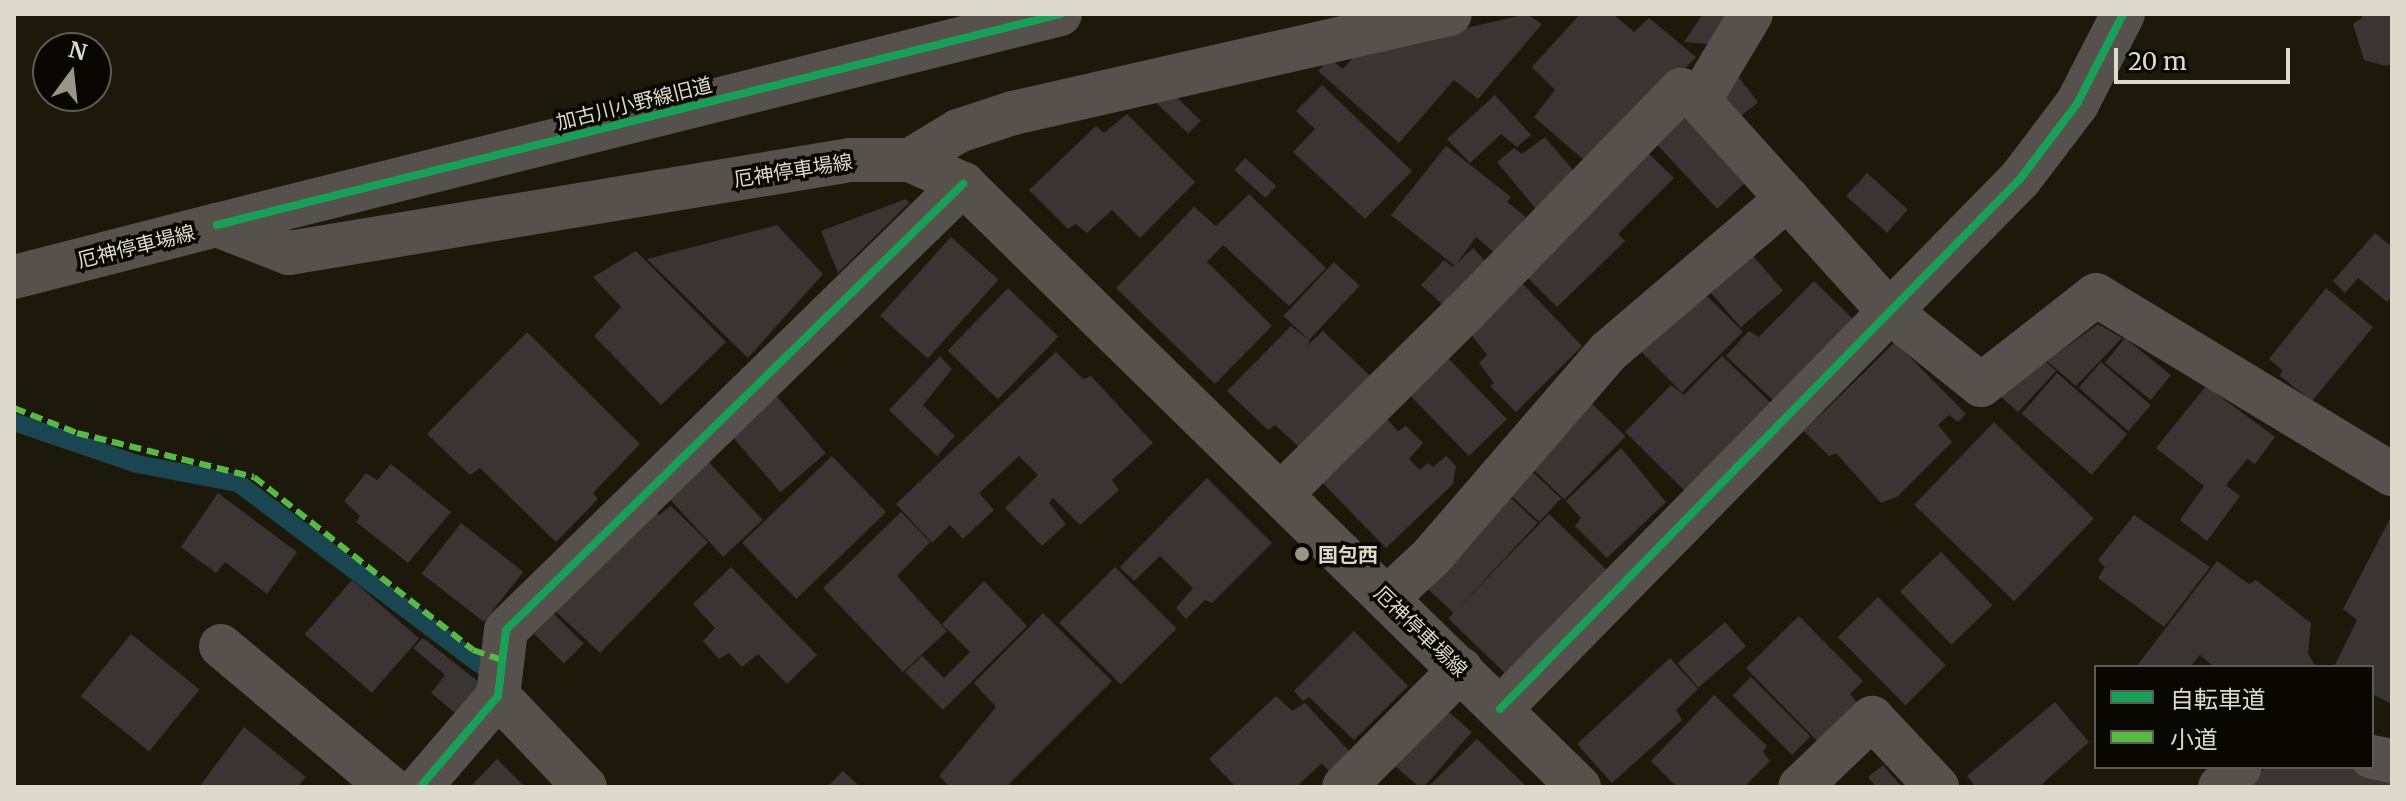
<!DOCTYPE html>
<meta charset="utf-8">
<style>
body{margin:0}
#map{position:relative;width:2406px;height:801px;overflow:hidden;background:#1c190b;font-family:Merriweather,"Noto Sans JP",serif}
div>[style]{position:absolute}
[style*='--x']{left:calc(var(--x)*1px);top:calc(var(--y)*1px);width:calc(var(--w)*1px);rotate:calc(var(--a)*1deg)}
.stream>*{height:18px;margin:-9px;padding:0 9px;transform-origin:9px;border-radius:9px;background:#1a4652}
.building>*{inset:0;background:#3a3433;transform-origin:0 0}
.minor>*{height:44px;margin:-22px;padding:0 22px;transform-origin:22px;border-radius:22px;background:#56514d}
.major>*{height:44px;margin:-22px;padding:0 22px;transform-origin:22px;border-radius:22px;background:#57514b}
.quiet>*{height:6px;margin-top:-3px;transform-origin:0;background:repeating-linear-gradient(90deg,#58b947 0 12px,transparent 0 18px)}
.cycleway>*{height:8px;margin:-4px;padding:0 4px;transform-origin:4px;border-radius:4px;background:#1a9f57}
.dots>*{width:22px;height:22px;translate:-50% -50%;box-sizing:border-box;border:4px solid #090701;border-radius:50%}
span{translate:-50% -50%;white-space:nowrap;text-align:center;line-height:1.15;-webkit-text-stroke:7px #090701;paint-order:stroke}
.street-label{font-size:20px;color:#dddacb}
.poi-label{font-size:20px;color:#dddacb;font-weight:700}
.left{translate:0 -50%;text-align:left}
.frame{position:absolute;inset:0;border:16px solid #dddacb;pointer-events:none}
.legend{position:absolute;left:2094px;top:665px;width:280px;height:104px;box-sizing:border-box;background:#090701;border:2px solid #5e5b52;margin:0;padding:10px 14px;list-style:none;font-size:24px;color:#dddacb}
.legend li{display:flex;align-items:center;gap:16px;height:40px}
.legend b{width:40px;border:2px solid #5e5b52}
.north{position:absolute;left:32px;top:32px;width:80px;height:80px;box-sizing:border-box;background:#090701;border:2px solid #5e5b52;border-radius:50%;rotate:15deg;font-size:22px;font-weight:700;line-height:32px;text-align:center;color:#dddacb}
.north::after{content:'';display:block;margin:auto;width:28px;height:36px;background:#999688;clip-path:polygon(50% 0,100% 100%,50% 72%,0 100%)}
.scale{position:absolute;left:2114px;top:48px;width:176px;height:36px;box-sizing:border-box;border:4px solid #dddacb;border-top:0;padding-left:10px;font-size:24px;line-height:28px;white-space:nowrap;color:#dddacb;-webkit-text-stroke:6px #090701;paint-order:stroke}
</style>
<div id="map">
<div class="stream">
<i style="--x:14;--y:422;--w:130;--a:18.9"></i>
<i style="--x:137;--y:464;--w:103;--a:10.7"></i>
<i style="--x:238;--y:483;--w:303;--a:36.9"></i>
</div>
<div class="building">
<i style="clip-path:polygon(1527px 14px,1542px 24px,1478px 99px,1454px 80px,1399px 143px,1318px 71px,1330px 59px,1343px 69px,1357px 53px)"></i>
<i style="clip-path:polygon(1580px 14px,1613px 14px,1634px 32px,1649px 18px,1696px 57px,1591px 166px,1534px 117px,1555px 90px,1532px 67px)"></i>
<i style="clip-path:polygon(1703px 14px,1736px 14px,1718px 45px,1684px 42px)"></i>
<i style="clip-path:polygon(2361px 14px,2392px 14px,2392px 64px,2385px 66px,2364px 60px,2353px 24px,2362px 18px)"></i>
<i style="left:1736px;top:74px;width:36px;height:31px;rotate:52deg"></i>
<i style="clip-path:polygon(1322px 85px,1412px 171px,1365px 219px,1293px 152px,1315px 129px,1296px 111px)"></i>
<i style="left:1167px;top:88px;width:47px;height:18px;rotate:44deg"></i>
<i style="clip-path:polygon(1495px 95px,1531px 135px,1517px 147px,1501px 134px,1470px 163px,1447px 139px)"></i>
<i style="left:1684px;top:103px;width:100px;height:48px;rotate:47deg"></i>
<i style="clip-path:polygon(1127px 114px,1195px 182px,1140px 238px,1112px 210px,1087px 233px,1076px 224px,1068px 229px,1029px 190px,1096px 126px,1104px 133px)"></i>
<i style="clip-path:polygon(1545px 137px,1577px 175px,1536px 209px,1497px 162px,1514px 148px,1522px 154px)"></i>
<i style="clip-path:polygon(1639px 144px,1674px 178px,1618px 234px,1625px 241px,1557px 307px,1516px 266px)"></i>
<i style="clip-path:polygon(1446px 146px,1511px 197px,1507px 202px,1526px 217px,1496px 254px,1476px 237px,1455px 266px,1391px 215px)"></i>
<i style="left:1245px;top:158px;width:42px;height:16px;rotate:42deg"></i>
<i style="left:1867px;top:173px;width:55px;height:31px;rotate:42deg"></i>
<i style="clip-path:polygon(1249px 194px,1326px 268px,1289px 306px,1223px 245px,1207px 262px,1272px 326px,1215px 384px,1116px 288px,1194px 207px,1216px 226px)"></i>
<i style="clip-path:polygon(906px 199px,909px 203px,838px 273px,821px 231px)"></i>
<i style="clip-path:polygon(777px 225px,823px 274px,748px 358px,647px 259px)"></i>
<i style="clip-path:polygon(2375px 233px,2392px 247px,2392px 296px,2387px 302px,2358px 278px,2345px 293px,2333px 281px)"></i>
<i style="left:951px;top:237px;width:64px;height:106px;rotate:42deg"></i>
<i style="clip-path:polygon(1473px 248px,1485px 261px,1443px 305px,1421px 285px,1444px 260px,1453px 267px)"></i>
<i style="left:1747px;top:249px;width:55px;height:56px;rotate:49deg"></i>
<i style="clip-path:polygon(636px 251px,726px 342px,661px 405px,594px 336px,621px 307px,593px 277px)"></i>
<i style="left:1334px;top:262px;width:35px;height:74px;rotate:43deg"></i>
<i style="clip-path:polygon(1814px 281px,1854px 320px,1776px 403px,1726px 356px,1749px 331px,1759px 337px)"></i>
<i style="clip-path:polygon(1521px 282px,1582px 346px,1516px 412px,1490px 386px,1494px 383px,1479px 363px,1487px 355px,1470px 333px)"></i>
<i style="left:1008px;top:288px;width:70px;height:87px;rotate:44deg"></i>
<i style="clip-path:polygon(2326px 288px,2373px 327px,2312px 401px,2280px 376px,2282px 370px,2269px 359px)"></i>
<i style="left:1701px;top:290px;width:59px;height:86px;rotate:45deg"></i>
<i style="clip-path:polygon(2098px 324px,2122px 338px,2076px 386px,2047px 361px)"></i>
<i style="clip-path:polygon(1291px 326px,1310px 341px,1307px 346px,1323px 331px,1370px 376px,1300px 448px,1275px 425px,1268px 430px,1227px 391px)"></i>
<i style="clip-path:polygon(527px 332px,640px 444px,593px 493px,598px 499px,556px 542px,480px 468px,470px 475px,427px 434px)"></i>
<i style="left:2125px;top:338px;width:59px;height:32px;rotate:39deg"></i>
<i style="clip-path:polygon(1895px 342px,1966px 414px,1958px 422px,1949px 415px,1938px 425px,1952px 442px,1898px 496px,1881px 503px,1836px 453px,1829px 456px,1804px 431px)"></i>
<i style="clip-path:polygon(1056px 352px,1083px 379px,1091px 376px,1153px 443px,1112px 480px,1119px 490px,1080px 525px,1053px 498px,1049px 503px,1066px 524px,1042px 546px,1005px 508px,1038px 475px,1019px 456px,979px 493px,994px 510px,963px 539px,950px 525px,932px 543px,896px 504px)"></i>
<i style="left:1443px;top:353px;width:92px;height:53px;rotate:46deg"></i>
<i style="clip-path:polygon(940px 356px,952px 369px,923px 405px,955px 436px,937px 456px,889px 410px)"></i>
<i style="clip-path:polygon(1722px 356px,1771px 403px,1685px 491px,1625px 432px,1671px 385px,1684px 395px)"></i>
<i style="clip-path:polygon(2045px 361px,2056px 371px,2018px 412px,1999px 395px)"></i>
<i style="left:2101px;top:362px;width:66px;height:34px;rotate:41deg"></i>
<i style="left:2057px;top:373px;width:93px;height:54px;rotate:41deg"></i>
<i style="clip-path:polygon(2206px 386px,2275px 437px,2255px 464px,2247px 459px,2226px 485px,2240px 496px,2207px 541px,2180px 520px,2204px 486px,2156px 448px)"></i>
<i style="left:772px;top:391px;width:82px;height:60px;rotate:49deg"></i>
<i style="left:1586px;top:398px;width:55px;height:88px;rotate:44deg"></i>
<i style="clip-path:polygon(1384px 416px,1398px 431px,1406px 426px,1423px 443px,1409px 459px,1420px 470px,1428px 463px,1433px 467px,1446px 456px,1456px 466px,1453px 484px,1386px 548px,1315px 475px)"></i>
<i style="left:1994px;top:422px;width:139px;height:115px;rotate:44deg"></i>
<i style="clip-path:polygon(1621px 448px,1666px 502px,1607px 558px,1575px 526px,1581px 518px,1566px 501px)"></i>
<i style="left:832px;top:456px;width:78px;height:125px;rotate:46deg"></i>
<i style="left:704px;top:457px;width:86px;height:54px;rotate:47deg"></i>
<i style="left:1523px;top:463px;width:52px;height:32px;rotate:43deg"></i>
<i style="clip-path:polygon(391px 464px,451px 512px,408px 563px,356px 522px,360px 516px,344px 501px,366px 473px,377px 480px)"></i>
<i style="clip-path:polygon(1207px 478px,1272px 543px,1212px 603px,1205px 600px,1186px 619px,1176px 608px,1193px 588px,1160px 556px,1134px 581px,1120px 567px)"></i>
<i style="left:1501px;top:489px;width:50px;height:123px;rotate:43deg"></i>
<i style="clip-path:polygon(218px 493px,297px 552px,267px 594px,225px 562px,216px 573px,181px 547px)"></i>
<i style="clip-path:polygon(648px 505px,659px 515px,671px 506px,708px 542px,600px 653px,549px 605px)"></i>
<i style="clip-path:polygon(901px 512px,930px 542px,897px 576px,947px 631px,903px 672px,823px 588px)"></i>
<i style="left:1549px;top:514px;width:83px;height:145px;rotate:44deg"></i>
<i style="clip-path:polygon(2134px 515px,2210px 567px,2164px 627px,2098px 578px,2105px 567px,2098px 560px)"></i>
<i style="clip-path:polygon(2392px 515px,2392px 704px,2372px 694px,2372px 667px,2334px 667px,2357px 620px,2343px 609px)"></i>
<i style="left:461px;top:523px;width:79px;height:64px;rotate:38deg"></i>
<i style="left:1941px;top:552px;width:74px;height:57px;rotate:46deg"></i>
<i style="clip-path:polygon(2217px 561px,2249px 584px,2256px 580px,2311px 623px,2308px 654px,2316px 667px,2214px 667px,2200px 655px,2190px 667px,2136px 667px)"></i>
<i style="clip-path:polygon(731px 567px,817px 655px,787px 684px,758px 654px,742px 667px,729px 653px,719px 659px,703px 641px,715px 628px,693px 604px)"></i>
<i style="left:1115px;top:567px;width:87px;height:79px;rotate:45deg"></i>
<i style="left:352px;top:580px;width:89px;height:72px;rotate:41deg"></i>
<i style="clip-path:polygon(984px 581px,1027px 626px,943px 710px,905px 672px,922px 656px,944px 678px,970px 652px,942px 624px)"></i>
<i style="left:1878px;top:597px;width:96px;height:57px;rotate:45deg"></i>
<i style="clip-path:polygon(1043px 613px,1112px 681px,1006px 787px,950px 787px,939px 776px,996px 707px,974px 683px)"></i>
<i style="left:554px;top:614px;width:42px;height:28px;rotate:45deg"></i>
<i style="clip-path:polygon(1799px 616px,1863px 681px,1850px 694px,1859px 705px,1820px 744px,1746px 668px)"></i>
<i style="left:1725px;top:622px;width:32px;height:63px;rotate:49deg"></i>
<i style="clip-path:polygon(1354px 631px,1408px 686px,1354px 740px,1309px 697px,1303px 701px,1294px 691px)"></i>
<i style="left:131px;top:634px;width:88px;height:80px;rotate:39deg"></i>
<i style="clip-path:polygon(423px 638px,489px 690px,464px 720px,431px 693px,445px 675px,413px 648px)"></i>
<i style="clip-path:polygon(1670px 658px,1698px 689px,1676px 710px,1682px 720px,1612px 783px,1577px 744px)"></i>
<i style="left:1751px;top:677px;width:84px;height:26px;rotate:45deg"></i>
<i style="clip-path:polygon(1714px 695px,1767px 746px,1763px 752px,1770px 761px,1744px 787px,1677px 787px,1651px 761px)"></i>
<i style="clip-path:polygon(1276px 696px,1292px 711px,1305px 703px,1353px 755px,1332px 775px,1322px 763px,1296px 787px,1236px 787px,1209px 759px)"></i>
<i style="clip-path:polygon(2055px 702px,2089px 742px,2042px 784px,2044px 787px,1976px 787px,1967px 776px)"></i>
<i style="left:1443px;top:707px;width:38px;height:76px;rotate:41deg"></i>
<i style="clip-path:polygon(244px 727px,306px 777px,297px 787px,199px 787px)"></i>
<i style="clip-path:polygon(1477px 739px,1527px 787px,1428px 787px)"></i>
<i style="clip-path:polygon(497px 759px,525px 787px,470px 787px)"></i>
<i style="clip-path:polygon(1883px 765px,1902px 787px,1876px 787px,1868px 777px)"></i>
<i style="clip-path:polygon(2266px 767px,2364px 767px,2392px 774px,2392px 787px,2247px 787px)"></i>
<i style="clip-path:polygon(843px 771px,857px 784px,854px 787px,827px 787px)"></i>
</div>
<div class="minor">
<i style="--x:1751;--y:14;--w:101;--a:120.9"></i>
<i style="--x:1699;--y:101;--w:283;--a:47.9"></i>
<i style="--x:1889;--y:311;--w:118;--a:38.8"></i>
<i style="--x:1981;--y:385;--w:146;--a:-38"></i>
<i style="--x:2096;--y:295;--w:346;--a:31.2"></i>
<i style="--x:910;--y:160;--w:56;--a:-31.1"></i>
<i style="--x:958;--y:131;--w:58;--a:-18.1"></i>
<i style="--x:1013;--y:113;--w:448;--a:-12.8"></i>
<i style="--x:217;--y:225;--w:869;--a:-14.05"></i>
<i style="--x:1281;--y:494;--w:259;--a:-44.7"></i>
<i style="--x:1465;--y:312;--w:310;--a:-45.8"></i>
<i style="--x:1681;--y:90;--w:21;--a:31"></i>
<i style="--x:1387;--y:598;--w:60;--a:-43"></i>
<i style="--x:1431;--y:557;--w:272;--a:-49.2"></i>
<i style="--x:1609;--y:351;--w:235;--a:-40.5"></i>
<i style="--x:221;--y:646;--w:219;--a:40"></i>
<i style="--x:498;--y:696;--w:126;--a:46.3"></i>
<i style="--x:1500;--y:709;--w:742;--a:-45.55"></i>
<i style="--x:2020;--y:179;--w:94;--a:-52.8"></i>
<i style="--x:2077;--y:104;--w:101;--a:-62.9"></i>
<i style="--x:2372;--y:757;--w:20;--a:11"></i>
<i style="--x:420;--y:787;--w:120;--a:-49.4"></i>
<i style="--x:498;--y:696;--w:66;--a:-83.1"></i>
<i style="--x:506;--y:630;--w:639;--a:-44.3"></i>
<i style="--x:1344;--y:787;--w:166;--a:-45.2"></i>
<i style="--x:1800;--y:787;--w:100;--a:-43.8"></i>
<i style="--x:1872;--y:718;--w:95;--a:46.7"></i>
<i style="--x:2220;--y:787;--w:28;--a:-45"></i>
</div>
<div class="major">
<i style="--x:14;--y:277;--w:210;--a:-14.4"></i>
<i style="--x:217;--y:225;--w:77;--a:21.3"></i>
<i style="--x:289;--y:253;--w:569;--a:-9.41"></i>
<i style="--x:850;--y:160;--w:60;--a:0"></i>
<i style="--x:910;--y:160;--w:58;--a:24.4"></i>
<i style="--x:963;--y:184;--w:862;--a:44.39"></i>
</div>
<div class="quiet">
<i style="--x:14;--y:408;--w:68;--a:21.6"></i>
<i style="--x:77;--y:433;--w:182;--a:14"></i>
<i style="--x:254;--y:477;--w:279;--a:38.3"></i>
<i style="--x:473;--y:650;--w:31;--a:19"></i>
</div>
<div class="cycleway">
<i style="--x:217;--y:225;--w:869;--a:-14.05"></i>
<i style="--x:1500;--y:709;--w:742;--a:-45.55"></i>
<i style="--x:2020;--y:179;--w:94;--a:-52.8"></i>
<i style="--x:2077;--y:104;--w:101;--a:-62.9"></i>
<i style="--x:420;--y:787;--w:120;--a:-49.4"></i>
<i style="--x:498;--y:696;--w:66;--a:-83.1"></i>
<i style="--x:506;--y:630;--w:639;--a:-44.3"></i>
</div>
<div class="dots">
<i style="left:1302px;top:554px;background:#999688"></i>
</div>
<div class="street-label">
<span style="left:634px;top:103px;rotate:-14deg">加古川小野線旧道</span>
<span style="left:793px;top:170px;rotate:-9deg">厄神停車場線</span>
<span style="left:136px;top:246px;rotate:-14deg">厄神停車場線</span>
<span style="left:1421px;top:631px;rotate:44deg">厄神停車場線</span>
</div>
<div class="poi-label">
<span class="left" style="left:1318px;top:554px">国包西</span>
</div>
<div class="frame"></div>
<ul class="legend">
<li><b style="height:10px;background:#1a9f57"></b>自転車道</li>
<li><b style="height:10px;background:#58b947"></b>小道</li>
</ul>
<div class="north">N</div>
<div class="scale">20 m</div>
</div>
